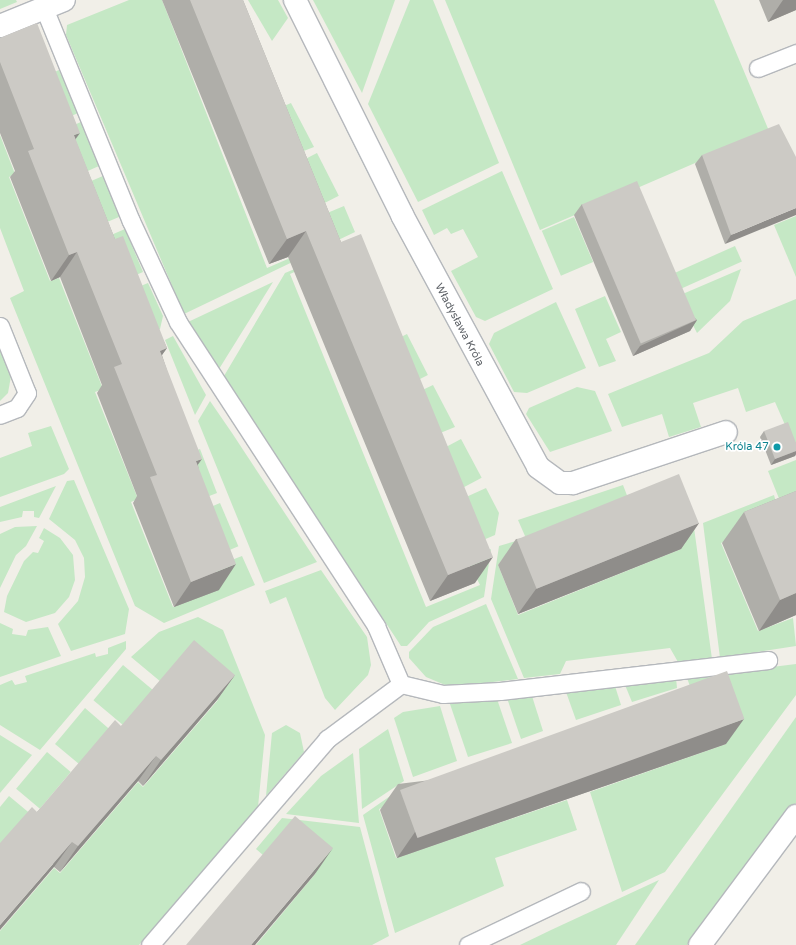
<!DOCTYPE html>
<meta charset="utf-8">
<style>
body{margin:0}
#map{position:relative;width:796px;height:945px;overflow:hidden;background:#f1efe8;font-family:"Varela Round",sans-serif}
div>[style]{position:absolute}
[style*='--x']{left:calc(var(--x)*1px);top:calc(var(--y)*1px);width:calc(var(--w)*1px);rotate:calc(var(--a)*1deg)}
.green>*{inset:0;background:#c5e8c5;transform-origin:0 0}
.roads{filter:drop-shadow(1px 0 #b5b8bc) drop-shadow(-1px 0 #b5b8bc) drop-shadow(0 1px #b5b8bc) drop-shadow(0 -1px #b5b8bc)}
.lane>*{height:17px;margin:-8.5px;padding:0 8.5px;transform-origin:8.5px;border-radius:8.5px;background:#fff}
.street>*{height:22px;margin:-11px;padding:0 11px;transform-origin:11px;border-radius:11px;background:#fff}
.secondary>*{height:22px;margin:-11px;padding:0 11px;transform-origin:11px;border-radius:11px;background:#fff}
.wall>*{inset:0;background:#afaea9}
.shaded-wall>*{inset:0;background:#8f8d8a}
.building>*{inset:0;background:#cccac5;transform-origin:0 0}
.dots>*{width:11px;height:11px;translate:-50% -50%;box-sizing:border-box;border:2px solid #fff;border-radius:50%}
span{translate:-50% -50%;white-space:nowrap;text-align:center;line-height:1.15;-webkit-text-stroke:3.5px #fff;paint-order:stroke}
.street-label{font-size:11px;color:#5f6368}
.culture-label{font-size:11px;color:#0d838f}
.right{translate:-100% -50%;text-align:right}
</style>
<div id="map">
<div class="green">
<i style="clip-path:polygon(0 0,16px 0,17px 2px,0 9px)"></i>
<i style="clip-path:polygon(129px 0,162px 0,267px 268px,318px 246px,308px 221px,344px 206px,355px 232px,184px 314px,66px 35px,67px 25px)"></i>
<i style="clip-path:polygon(248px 0,278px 0,288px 18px,272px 41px)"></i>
<i style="clip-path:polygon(313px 0,395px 0,362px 93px)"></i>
<i style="clip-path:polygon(410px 0,433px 0,499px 163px,418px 202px,368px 104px)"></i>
<i style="clip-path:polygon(445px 0,714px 0,769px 131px,540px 230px)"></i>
<i style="left:59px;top:70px;width:47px;height:29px;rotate:66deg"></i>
<i style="clip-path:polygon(291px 103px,314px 147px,283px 159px,266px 114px)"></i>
<i style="clip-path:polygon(81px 122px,99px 166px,65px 181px,53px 134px)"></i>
<i style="clip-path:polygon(0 135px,15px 174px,9px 177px,50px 281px,59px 278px,103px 389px,95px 392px,138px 499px,131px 502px,173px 607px,219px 589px,211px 568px,242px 556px,255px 585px,164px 623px,135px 606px,10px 298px,24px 291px,0 228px)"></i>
<i style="left:317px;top:153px;width:48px;height:34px;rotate:63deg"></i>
<i style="clip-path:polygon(502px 171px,553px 289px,485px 321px,476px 317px,451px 271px,478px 257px,463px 229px,451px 234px,447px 228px,434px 235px,422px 210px)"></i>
<i style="left:103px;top:176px;width:44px;height:38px;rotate:67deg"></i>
<i style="clip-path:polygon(796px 216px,796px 277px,774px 225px)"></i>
<i style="left:574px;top:217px;width:49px;height:35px;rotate:67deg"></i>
<i style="clip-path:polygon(125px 229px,143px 272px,115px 284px,90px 244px)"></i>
<i style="clip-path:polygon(360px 242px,290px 274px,426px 607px,480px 585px,467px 559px,491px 549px,484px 597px,429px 622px,407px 646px,401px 646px,224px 376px,285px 273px)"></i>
<i style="left:735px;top:246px;width:17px;height:71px;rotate:66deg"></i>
<i style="clip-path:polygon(741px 269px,730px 301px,697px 333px,678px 296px)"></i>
<i style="clip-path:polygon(273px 282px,219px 369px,188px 322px)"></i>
<i style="clip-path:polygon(148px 283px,163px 316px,160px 329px,136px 338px,119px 295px)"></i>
<i style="clip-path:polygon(605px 296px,621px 332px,606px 339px,616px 361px,599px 367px,575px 309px)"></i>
<i style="clip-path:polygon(796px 299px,796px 450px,775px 402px,746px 412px,738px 388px,693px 403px,701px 427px,669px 437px,662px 414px,622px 427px,608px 394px,709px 353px,743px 321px)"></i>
<i style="clip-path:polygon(556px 302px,586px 368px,527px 393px,514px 392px,489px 344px,494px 333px)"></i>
<i style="left:407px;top:334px;width:46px;height:31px;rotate:63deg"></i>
<i style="clip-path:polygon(173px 336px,206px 395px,195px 415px,165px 340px)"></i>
<i style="clip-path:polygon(0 347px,11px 376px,8px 393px,0 401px)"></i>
<i style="clip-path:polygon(433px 385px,455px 427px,418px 442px,401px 400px)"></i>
<i style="clip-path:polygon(577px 387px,595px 391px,612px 431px,550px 452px,526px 414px,529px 408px)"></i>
<i style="clip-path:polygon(210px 401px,232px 433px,317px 562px,264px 583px,198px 421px)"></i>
<i style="clip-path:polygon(51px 426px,69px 469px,64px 474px,0 497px,0 458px,32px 446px,28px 433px)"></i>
<i style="left:461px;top:439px;width:44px;height:41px;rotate:62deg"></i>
<i style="clip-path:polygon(200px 449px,217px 493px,186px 505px,175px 459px)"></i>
<i style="clip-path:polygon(796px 460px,796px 541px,768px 471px)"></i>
<i style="clip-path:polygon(74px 480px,129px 609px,125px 634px,71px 651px,58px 624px,78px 601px,85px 577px,84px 558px,75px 540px,49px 519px,67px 481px)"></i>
<i style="clip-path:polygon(623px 485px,628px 498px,532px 537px,525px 536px,518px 520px)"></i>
<i style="clip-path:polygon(56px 486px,39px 518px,34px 517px,34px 511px,23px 511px,22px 517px,0 522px,0 507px)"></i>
<i style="clip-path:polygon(486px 488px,499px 513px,495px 535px,462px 549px,444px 507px)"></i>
<i style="clip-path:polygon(774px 495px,777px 506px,750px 530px,721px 543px,758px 631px,793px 618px,796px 646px,720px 658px,703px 523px)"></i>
<i style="clip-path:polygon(662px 499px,692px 513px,712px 659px,678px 662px,670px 648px,566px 661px,560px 674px,524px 678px,491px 599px,499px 546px,516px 541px,498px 565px,518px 615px,681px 549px)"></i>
<i style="left:220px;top:503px;width:47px;height:33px;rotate:67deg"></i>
<i style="clip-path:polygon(37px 526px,26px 546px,16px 555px,0 588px,0 534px,15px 527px)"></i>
<i style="clip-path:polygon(44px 528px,60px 538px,73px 555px,75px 580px,69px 597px,55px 613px,26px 622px,4px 612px,7px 596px,24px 561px,33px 552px,38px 553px,44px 541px,39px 538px)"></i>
<i style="clip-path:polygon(321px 570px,367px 637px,371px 665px,368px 675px,335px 710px,325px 698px,286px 597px,270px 604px,265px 591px)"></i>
<i style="clip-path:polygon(486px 604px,518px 679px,450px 687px,426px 677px,409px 658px,409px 652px,433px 627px)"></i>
<i style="clip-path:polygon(198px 617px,223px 630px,265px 735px,258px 807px,139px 945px,0 945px,0 931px,54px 868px,60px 873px,138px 782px,143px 787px,218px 700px,177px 665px,161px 682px,131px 657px,159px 632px)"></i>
<i style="clip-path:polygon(0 623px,13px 629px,12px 634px,26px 636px,28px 630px,48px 627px,61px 656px,0 677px)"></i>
<i style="clip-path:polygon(126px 641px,126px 649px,40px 750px,0 725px,0 685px,12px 680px,15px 685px,27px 682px,25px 676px,95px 653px,96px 657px,108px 654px,108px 648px)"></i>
<i style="clip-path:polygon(796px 664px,796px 695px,665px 872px,622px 892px,590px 792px,726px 744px,710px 695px,695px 700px,687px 678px)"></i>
<i style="left:123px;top:665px;width:39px;height:46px;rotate:40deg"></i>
<i style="clip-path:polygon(676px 678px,677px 688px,632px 702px,625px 685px)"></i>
<i style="clip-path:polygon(615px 686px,621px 705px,576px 720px,566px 692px)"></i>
<i style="clip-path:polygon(532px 696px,543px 731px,521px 739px,507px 698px)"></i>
<i style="clip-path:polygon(497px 699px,512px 743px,468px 757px,450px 704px)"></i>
<i style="clip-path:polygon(440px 706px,457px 761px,413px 777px,394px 718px,403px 712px)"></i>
<i style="clip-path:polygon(85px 708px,115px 734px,79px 764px,55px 744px)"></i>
<i style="clip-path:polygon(796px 717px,796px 803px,687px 945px,635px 945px)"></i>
<i style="clip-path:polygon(286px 725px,300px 733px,304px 752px,266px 796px,272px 733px)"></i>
<i style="clip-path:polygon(388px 729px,404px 781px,362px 809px,359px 749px)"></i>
<i style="clip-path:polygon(0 735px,32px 755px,0 793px)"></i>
<i style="left:47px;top:752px;width:31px;height:48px;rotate:40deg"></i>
<i style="clip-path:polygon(353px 753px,359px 823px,286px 814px,321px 776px)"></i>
<i style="clip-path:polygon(406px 785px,410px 798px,379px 809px,396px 858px,567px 800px,577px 830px,495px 858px,504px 886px,395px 933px,363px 815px)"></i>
<i style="clip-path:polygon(9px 796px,33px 816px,0 846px,0 807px)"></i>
<i style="clip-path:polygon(282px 818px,360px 827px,389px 936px,372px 945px,256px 945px,316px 873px,277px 840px,263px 855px,256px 849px)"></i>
<i style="clip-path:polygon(659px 880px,616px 945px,520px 945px,551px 930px)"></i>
</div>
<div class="roads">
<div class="lane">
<i style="--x:44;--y:8;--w:230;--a:67.8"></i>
<i style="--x:131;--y:221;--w:111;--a:65"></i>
<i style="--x:178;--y:322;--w:363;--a:56.9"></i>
<i style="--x:376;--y:626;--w:63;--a:66.7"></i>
<i style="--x:758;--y:68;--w:41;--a:-21.5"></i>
<i style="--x:0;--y:326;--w:72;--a:68.1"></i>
<i style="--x:27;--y:393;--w:18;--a:124"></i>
<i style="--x:17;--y:408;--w:18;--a:158"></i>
<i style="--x:401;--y:684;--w:43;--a:13.4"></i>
<i style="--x:443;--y:694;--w:57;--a:-3"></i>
<i style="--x:500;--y:691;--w:270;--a:-6.6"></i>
<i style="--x:150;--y:945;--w:272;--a:-49.3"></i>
<i style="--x:327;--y:739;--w:92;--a:-36.6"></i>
<i style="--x:468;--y:945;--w:125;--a:-25.5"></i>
</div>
<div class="street">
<i style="--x:295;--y:0;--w:240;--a:63.5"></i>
<i style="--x:402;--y:215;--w:286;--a:61.6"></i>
<i style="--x:538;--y:467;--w:27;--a:36"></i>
<i style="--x:560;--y:483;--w:13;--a:0"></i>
<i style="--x:573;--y:483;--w:161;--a:-18.4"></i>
<i style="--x:0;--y:26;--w:69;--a:-22.1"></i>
</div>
<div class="secondary">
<i style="--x:700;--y:945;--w:161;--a:-53.3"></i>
</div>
</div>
<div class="wall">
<i style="clip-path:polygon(162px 0,243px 0,341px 242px,475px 583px,430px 601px,288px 257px,269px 264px)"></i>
<i style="clip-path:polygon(759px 0,796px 0,796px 10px,768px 22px)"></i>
<i style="clip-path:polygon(0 38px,75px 139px,115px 239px,167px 348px,162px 355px,198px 465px,219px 590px,174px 607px,133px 503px,137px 496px,97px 393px,102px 385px,60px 277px,51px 281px,10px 177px,15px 171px,0 133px)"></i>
<i style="clip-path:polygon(702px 155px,796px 157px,725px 244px,695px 164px)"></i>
<i style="clip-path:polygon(582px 204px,697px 320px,690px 331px,633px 356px,574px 215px)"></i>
<i style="clip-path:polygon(764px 431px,796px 443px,796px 454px,795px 456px,771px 465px,760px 437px)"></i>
<i style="clip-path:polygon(796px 491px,796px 615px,759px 631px,722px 543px,744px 512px)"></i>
<i style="clip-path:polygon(699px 523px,681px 549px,518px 614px,498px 565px,516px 539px)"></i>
<i style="clip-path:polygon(235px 675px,217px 700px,143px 786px,138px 781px,60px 872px,54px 867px,37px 812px,121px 726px)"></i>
<i style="clip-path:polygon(726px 744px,397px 858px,380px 810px,398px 784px)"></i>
</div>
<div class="shaded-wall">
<i style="clip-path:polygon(783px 0,796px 0,796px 10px,768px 22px)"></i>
<i style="clip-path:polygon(80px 133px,62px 158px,74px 135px)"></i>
<i style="clip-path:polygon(796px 208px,796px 215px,725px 244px,731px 235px)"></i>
<i style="clip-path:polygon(306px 231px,288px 257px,269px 264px,287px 239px)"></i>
<i style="clip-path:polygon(77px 252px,60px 277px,51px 281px,69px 255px)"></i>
<i style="clip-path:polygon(697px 320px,690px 331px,633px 356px,640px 346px)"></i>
<i style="clip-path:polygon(167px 348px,149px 373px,160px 351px)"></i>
<i style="clip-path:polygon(796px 451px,796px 454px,795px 456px,771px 465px,775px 459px)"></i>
<i style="clip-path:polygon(202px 459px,184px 484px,196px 461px)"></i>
<i style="clip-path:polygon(699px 523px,681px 549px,518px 614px,536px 589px)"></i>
<i style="clip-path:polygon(493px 557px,475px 583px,430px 601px,448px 575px)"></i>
<i style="clip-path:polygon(236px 564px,219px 590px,174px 607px,191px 582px)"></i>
<i style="clip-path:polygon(796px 593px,796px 615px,759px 631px,780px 600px)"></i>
<i style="clip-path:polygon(235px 675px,217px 700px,143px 786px,161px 760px)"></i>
<i style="clip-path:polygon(744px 719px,726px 744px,397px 858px,415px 832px)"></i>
<i style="clip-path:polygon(156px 756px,138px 781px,60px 872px,78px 846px)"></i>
<i style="clip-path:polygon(72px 842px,54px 867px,0 930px,0 925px)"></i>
<i style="clip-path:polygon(333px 848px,315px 874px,255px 945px,251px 945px)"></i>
</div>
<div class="building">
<i style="clip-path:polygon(190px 0,243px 0,341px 242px,361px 234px,493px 557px,448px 575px,306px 231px,287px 239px)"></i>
<i style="clip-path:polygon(37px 23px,80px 133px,74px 135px,115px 239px,123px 236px,167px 348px,160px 351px,202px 459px,196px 461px,236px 564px,191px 582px,150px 477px,157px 475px,114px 367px,122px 364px,77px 252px,69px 255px,28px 151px,34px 149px,0 62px,0 38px)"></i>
<i style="clip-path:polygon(779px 124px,796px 157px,796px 208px,731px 235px,702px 155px)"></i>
<i style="left:637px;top:181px;width:151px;height:60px;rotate:67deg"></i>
<i style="clip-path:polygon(788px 422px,796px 443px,796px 451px,775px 459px,764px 431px)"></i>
<i style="left:679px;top:474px;width:53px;height:175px;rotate:68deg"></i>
<i style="clip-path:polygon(796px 491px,796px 593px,780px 600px,744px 512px)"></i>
<i style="clip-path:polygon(194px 640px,235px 675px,161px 760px,156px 756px,78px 846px,72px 842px,0 925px,0 843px,32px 807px,37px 812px,115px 720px,121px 726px)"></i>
<i style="left:727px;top:671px;width:51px;height:348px;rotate:70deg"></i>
<i style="clip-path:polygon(295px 816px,333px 848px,251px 945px,186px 945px)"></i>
</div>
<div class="dots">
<i style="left:777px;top:447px;background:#0f9aa8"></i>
</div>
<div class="street-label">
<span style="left:459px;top:325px;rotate:62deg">Władysława Króla</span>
</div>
<div class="culture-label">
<span class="right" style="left:769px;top:447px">Króla 47</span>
</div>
</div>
